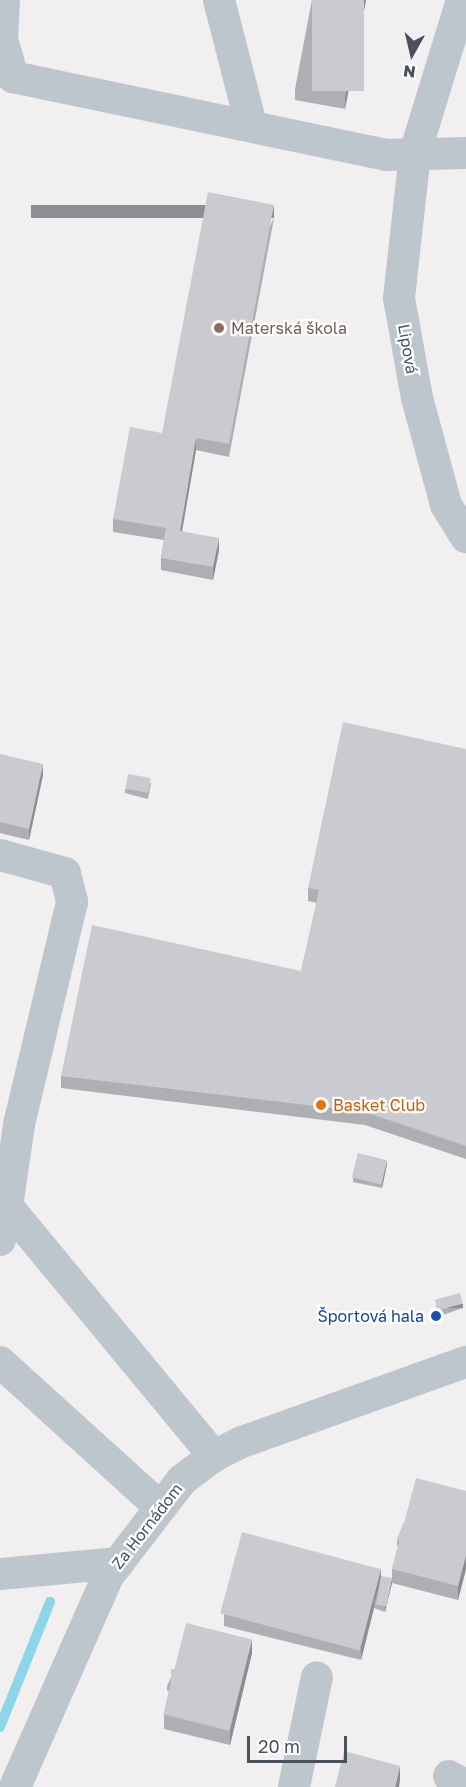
<!DOCTYPE html>
<meta charset="utf-8">
<style>
body{margin:0}
#map{position:relative;width:466px;height:1787px;overflow:hidden;background:#f1efef;font-family:"Golos Text",sans-serif}
div>[style]{position:absolute}
[style*='--x']{left:calc(var(--x)*1px);top:calc(var(--y)*1px);width:calc(var(--w)*1px);rotate:calc(var(--a)*1deg)}
.stream>*{height:10px;margin:-5px;padding:0 5px;transform-origin:5px;border-radius:5px;background:#8dd5e9}
.minor>*{height:32px;margin:-16px;padding:0 16px;transform-origin:16px;border-radius:16px;background:#bec6cd}
.wall>*{inset:0;background:#adafb4}
.shaded-wall>*{inset:0;background:#8d8e92;transform-origin:0 0}
.building>*{inset:0;background:#c9cbd1;transform-origin:0 0}
.dots>*{width:16px;height:16px;translate:-50% -50%;box-sizing:border-box;border:3px solid #fff;border-radius:50%}
span{translate:-50% -50%;white-space:nowrap;text-align:center;line-height:1.15;-webkit-text-stroke:4.5px #fff;paint-order:stroke}
.education-label{font-size:16px;color:#785e54}
.left{translate:0 -50%;text-align:left}
.street-label{font-size:16px;color:#48525c}
.food-label{font-size:16px;color:#c56008}
.transit-label{font-size:16px;color:#164399}
.right{translate:-100% -50%;text-align:right}
.north{position:absolute;left:382px;top:24px;width:60px;height:60px;-webkit-text-stroke:4px #fff;paint-order:stroke;rotate:188deg;font-size:16px;font-weight:700;line-height:24px;text-align:center;color:#48525c}
.north::after{content:'';display:block;margin:auto;width:21px;height:27px;background:#48525c;clip-path:polygon(50% 0,100% 100%,50% 72%,0 100%)}
.scale{position:absolute;left:247px;top:1736px;width:100px;height:27px;box-sizing:border-box;border:3px solid #48525c;border-top:0;padding-left:8px;font-size:18px;line-height:21px;white-space:nowrap;color:#48525c;-webkit-text-stroke:4px #fff;paint-order:stroke}
</style>
<div id="map">
<div class="stream">
<i style="--x:0;--y:1727;--w:135;--a:-68.2"></i>
</div>
<div class="minor">
<i style="--x:4;--y:0;--w:39;--a:93"></i>
<i style="--x:2;--y:39;--w:40;--a:74"></i>
<i style="--x:13;--y:77;--w:381;--a:11.8"></i>
<i style="--x:386;--y:155;--w:80;--a:-1.4"></i>
<i style="--x:219;--y:0;--w:129;--a:75.6"></i>
<i style="--x:462;--y:0;--w:160;--a:107.1"></i>
<i style="--x:415;--y:153;--w:146;--a:96.3"></i>
<i style="--x:399;--y:298;--w:102;--a:79.8"></i>
<i style="--x:417;--y:398;--w:111;--a:74.8"></i>
<i style="--x:446;--y:505;--w:38;--a:58"></i>
<i style="--x:0;--y:855;--w:67;--a:15.5"></i>
<i style="--x:65;--y:873;--w:30;--a:76"></i>
<i style="--x:72;--y:902;--w:229;--a:103.4"></i>
<i style="--x:19;--y:1125;--w:82;--a:98.4"></i>
<i style="--x:7;--y:1206;--w:325;--a:50.4"></i>
<i style="--x:0;--y:1240;--w:35;--a:-78"></i>
<i style="--x:0;--y:1362;--w:215;--a:42.2"></i>
<i style="--x:0;--y:1574;--w:119;--a:-5.3"></i>
<i style="--x:449;--y:1776;--w:20;--a:30"></i>
<i style="--x:15;--y:1787;--w:231;--a:-66.2"></i>
<i style="--x:108;--y:1576;--w:121;--a:-52.4"></i>
<i style="--x:182;--y:1480;--w:40;--a:-37"></i>
<i style="--x:214;--y:1456;--w:31;--a:-27"></i>
<i style="--x:242;--y:1442;--w:238;--a:-19.7"></i>
<i style="--x:294;--y:1787;--w:112;--a:-78.2"></i>
</div>
<div class="wall">
<i style="clip-path:polygon(312px 0,366px 0,345px 109px,295px 100px,295px 89px)"></i>
<i style="clip-path:polygon(274px 218px,229px 457px,196px 450px,182px 531px,219px 550px,213px 580px,161px 570px,161px 558px,164px 540px,113px 532px,113px 519px,162px 433px)"></i>
<i style="clip-path:polygon(466px 749px,466px 1159px,365px 1125px,61px 1088px,61px 1076px,301px 971px,317px 903px,308px 901px,308px 888px)"></i>
<i style="clip-path:polygon(0 754px,43px 775px,29px 840px,0 833px)"></i>
<i style="clip-path:polygon(151px 783px,148px 799px,125px 793px,125px 789px)"></i>
<i style="clip-path:polygon(387px 1164px,382px 1188px,353px 1182px,353px 1178px)"></i>
<i style="clip-path:polygon(436px 1302px,463px 1308px,440px 1316px,436px 1306px)"></i>
<i style="clip-path:polygon(466px 1491px,466px 1569px,458px 1600px,392px 1583px,392px 1569px,398px 1546px,397px 1545px,397px 1540px,404px 1524px)"></i>
<i style="clip-path:polygon(381px 1576px,392px 1583px,385px 1612px,374px 1608px,361px 1660px,224px 1626px,224px 1614px)"></i>
<i style="clip-path:polygon(252px 1653px,230px 1745px,164px 1729px,164px 1714px,169px 1691px,167px 1691px,167px 1686px,175px 1669px)"></i>
</div>
<div class="shaded-wall">
<i style="clip-path:polygon(364px 0,366px 0,345px 109px,345px 98px)"></i>
<i style="left:274px;top:205px;width:13px;height:243px;rotate:90deg"></i>
<i style="clip-path:polygon(196px 438px,196px 450px,180px 543px,180px 531px)"></i>
<i style="clip-path:polygon(219px 538px,219px 550px,213px 580px,213px 567px)"></i>
<i style="clip-path:polygon(43px 764px,43px 775px,29px 840px,29px 829px)"></i>
<i style="clip-path:polygon(387px 1160px,387px 1164px,382px 1188px,382px 1183px)"></i>
<i style="left:463px;top:1304px;width:4px;height:24px;rotate:90deg"></i>
<i style="clip-path:polygon(466px 1555px,466px 1569px,458px 1600px,458px 1586px)"></i>
<i style="clip-path:polygon(381px 1568px,381px 1581px,374px 1604px,374px 1608px,361px 1660px,361px 1647px)"></i>
<i style="clip-path:polygon(392px 1578px,392px 1583px,385px 1612px,385px 1607px)"></i>
<i style="clip-path:polygon(252px 1639px,252px 1653px,230px 1745px,230px 1730px)"></i>
<i style="clip-path:polygon(400px 1766px,400px 1780px,399px 1787px,395px 1787px)"></i>
</div>
<div class="building">
<i style="left:312px;top:0;width:52px;height:91px"></i>
<i style="clip-path:polygon(208px 192px,274px 205px,229px 444px,196px 438px,180px 531px,219px 538px,213px 567px,161px 558px,166px 528px,113px 519px,130px 427px,162px 433px)"></i>
<i style="clip-path:polygon(343px 722px,466px 749px,466px 1146px,365px 1112px,61px 1076px,92px 925px,301px 971px,319px 890px,308px 888px)"></i>
<i style="clip-path:polygon(0 754px,43px 764px,29px 829px,0 822px)"></i>
<i style="left:128px;top:774px;width:23px;height:15px;rotate:10deg"></i>
<i style="left:358px;top:1153px;width:30px;height:25px;rotate:14deg"></i>
<i style="left:460px;top:1293px;width:11px;height:26px;rotate:75deg"></i>
<i style="clip-path:polygon(416px 1478px,466px 1491px,466px 1555px,458px 1586px,392px 1569px)"></i>
<i style="clip-path:polygon(403px 1523px,404px 1524px,400px 1541px,397px 1540px)"></i>
<i style="left:242px;top:1532px;width:144px;height:84px;rotate:15deg"></i>
<i style="left:381px;top:1576px;width:11px;height:29px;rotate:10deg"></i>
<i style="left:186px;top:1623px;width:68px;height:94px;rotate:14deg"></i>
<i style="left:171px;top:1669px;width:4px;height:17px"></i>
<i style="clip-path:polygon(344px 1751px,400px 1766px,395px 1787px,335px 1787px)"></i>
</div>
<div class="dots">
<i style="left:219px;top:328px;background:#8d6e63"></i>
<i style="left:321px;top:1105px;background:#e8710a"></i>
<i style="left:436px;top:1316px;background:#1a4fb4"></i>
</div>
<div class="education-label">
<span class="left" style="left:231px;top:328px">Materská škola</span>
</div>
<div class="street-label">
<span style="left:408px;top:349px;rotate:80deg">Lipová</span>
<span style="left:147px;top:1526px;rotate:-52deg">Za Hornádom</span>
</div>
<div class="food-label">
<span class="left" style="left:333px;top:1105px">Basket Club</span>
</div>
<div class="transit-label">
<span class="right" style="left:424px;top:1316px">Športová hala</span>
</div>
<div class="north">N</div>
<div class="scale">20 m</div>
</div>
